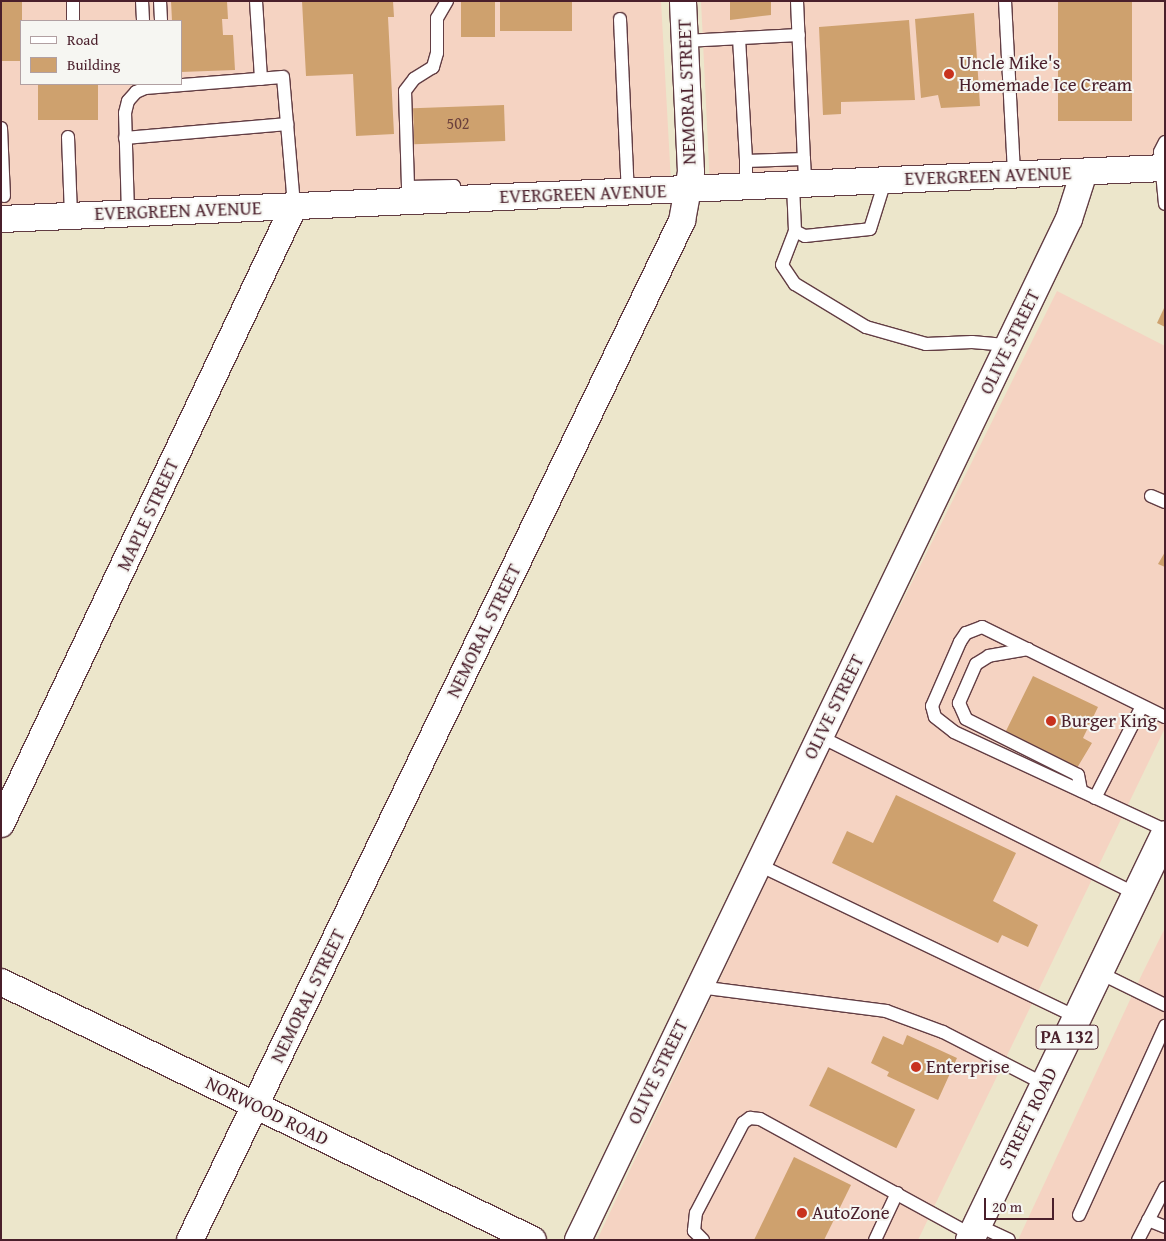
<!DOCTYPE html>
<style>
body{margin:0}
#map{position:relative;width:1166px;height:1241px;overflow:hidden;background:#ece6cb;font-family:"Gentium Book Plus",serif}
div>[style]{position:absolute}
[style*='--x']{left:calc(var(--x)*1px);top:calc(var(--y)*1px);width:calc(var(--w)*1px);rotate:calc(var(--a)*1deg)}
.built>*{inset:0;background:#f5d3c2}
.building>*{inset:0;background:#cea16e;transform-origin:0 0}
.roads{filter:drop-shadow(1px 0 #623d43) drop-shadow(-1px 0 #623d43) drop-shadow(0 1px #623d43) drop-shadow(0 -1px #623d43)}
.lane>*{height:12px;margin:-6px;padding:0 6px;transform-origin:6px;border-radius:6px;background:#fff}
.street>*{height:26px;margin:-13px;padding:0 13px;transform-origin:13px;border-radius:13px;background:#fff}
.primary>*{height:28px;margin:-14px;padding:0 14px;transform-origin:14px;border-radius:14px;background:#fff}
.dots>*{width:14px;height:14px;translate:-50% -50%;box-sizing:border-box;border:2px solid #f6f6f2;border-radius:50%}
span{translate:-50% -50%;white-space:nowrap;text-align:center;line-height:1.15;-webkit-text-stroke:4px #f6f6f2;paint-order:stroke}
.number-label{font-size:16px;color:#6b403c}
.number-label span{-webkit-text-stroke-width:0}
.shield-label span{padding:1px 4px;background:#f6f6f2;border:1px solid;border-radius:4px;-webkit-text-stroke-width:0}
.shield-label{font-size:18px;color:#4a1f2b;font-weight:700}
.poi-label{font-size:19px;color:#4a1f2b}
.left{translate:0 -50%;text-align:left}
.street-label{font-size:19px;color:#4a1f2b}
.frame{position:absolute;inset:0;border:2px solid #4a1f2b;pointer-events:none}
.legend{position:absolute;left:20px;top:20px;width:162px;height:65px;box-sizing:border-box;background:#f6f6f2;border:1px solid #b1a0a2;margin:0;padding:6px 9px;list-style:none;font-size:15px;color:#4a1f2b}
.legend li{display:flex;align-items:center;gap:10px;height:25px}
.legend b{width:25px;border:1px solid #b1a0a2}
.scale{position:absolute;left:984px;top:1198px;width:70px;height:22px;box-sizing:border-box;border:2px solid #4a1f2b;border-top:0;padding-left:6px;font-size:15px;line-height:18px;white-space:nowrap;color:#4a1f2b;-webkit-text-stroke:4px #f6f6f2;paint-order:stroke}
</style>
<div id="map">
<div class="built">
<i style="clip-path:polygon(evenodd,1px 1px,661px 1px,671px 182px,1px 216px,1px 1px,21px 21px,181px 21px,181px 84px,21px 84px,21px 21px)"></i>
<i style="clip-path:polygon(701px 1px,1165px 1px,1165px 161px,710px 187px)"></i>
<i style="clip-path:polygon(1057px 291px,1165px 346px,1165px 728px,918px 1240px,597px 1240px,818px 771px)"></i>
<i style="clip-path:polygon(1165px 928px,1165px 1240px,1018px 1240px,1143px 972px)"></i>
</div>
<div class="building">
<i style="left:1px;top:1px;width:21px;height:60px"></i>
<i style="clip-path:polygon(171px 1px,227px 1px,228px 19px,222px 19px,223px 35px,233px 35px,235px 70px,181px 72px,181px 21px,172px 21px)"></i>
<i style="clip-path:polygon(302px 1px,393px 1px,394px 17px,388px 17px,394px 134px,356px 136px,353px 74px,306px 76px)"></i>
<i style="left:461px;top:1px;width:34px;height:36px"></i>
<i style="left:500px;top:1px;width:72px;height:30px"></i>
<i style="clip-path:polygon(730px 1px,771px 1px,771px 15px,730px 20px)"></i>
<i style="left:1058px;top:1px;width:74px;height:120px"></i>
<i style="clip-path:polygon(974px 13px,980px 106px,941px 108px,938px 95px,921px 98px,915px 19px)"></i>
<i style="clip-path:polygon(909px 20px,915px 100px,841px 102px,841px 114px,823px 115px,819px 27px)"></i>
<i style="left:38px;top:84px;width:60px;height:36px"></i>
<i style="left:504px;top:105px;width:36px;height:91px;rotate:88deg"></i>
<i style="clip-path:polygon(1165px 306px,1165px 327px,1157px 323px)"></i>
<i style="clip-path:polygon(1165px 552px,1165px 567px,1158px 564px)"></i>
<i style="clip-path:polygon(1033px 676px,1098px 707px,1083px 738px,1092px 743px,1077px 768px,1004px 735px)"></i>
<i style="clip-path:polygon(896px 795px,1016px 853px,993px 901px,1038px 925px,1028px 947px,1002px 935px,998px 943px,832px 863px,847px 831px,873px 843px)"></i>
<i style="clip-path:polygon(907px 1035px,957px 1058px,938px 1100px,887px 1076px,889px 1072px,871px 1063px,883px 1036px,903px 1045px)"></i>
<i style="left:828px;top:1067px;width:97px;height:43px;rotate:26deg"></i>
<i style="clip-path:polygon(794px 1157px,851px 1185px,824px 1240px,754px 1240px)"></i>
</div>
<div class="roads">
<div class="lane">
<i style="--x:73;--y:1;--w:20;--a:90"></i>
<i style="--x:142;--y:1;--w:20;--a:87"></i>
<i style="--x:160;--y:1;--w:20;--a:87"></i>
<i style="--x:256;--y:1;--w:78;--a:86.3"></i>
<i style="--x:447;--y:1;--w:20;--a:120"></i>
<i style="--x:437;--y:18;--w:35;--a:90"></i>
<i style="--x:437;--y:53;--w:15;--a:106"></i>
<i style="--x:433;--y:67;--w:22;--a:148"></i>
<i style="--x:414;--y:79;--w:15;--a:127"></i>
<i style="--x:405;--y:91;--w:96;--a:88.2"></i>
<i style="--x:408;--y:187;--w:46;--a:-1.2"></i>
<i style="--x:454;--y:186;--w:13;--a:86"></i>
<i style="--x:797;--y:1;--w:158;--a:87.5"></i>
<i style="--x:1005;--y:1;--w:174;--a:87"></i>
<i style="--x:620;--y:19;--w:173;--a:87.4"></i>
<i style="--x:739;--y:38;--w:123;--a:86.7"></i>
<i style="--x:685;--y:41;--w:114;--a:-3"></i>
<i style="--x:1;--y:128;--w:68;--a:87.5"></i>
<i style="--x:68;--y:137;--w:79;--a:87.8"></i>
<i style="--x:125;--y:138;--w:163;--a:-4.9"></i>
<i style="--x:1165;--y:142;--w:11;--a:117"></i>
<i style="--x:1160;--y:152;--w:52;--a:84.5"></i>
<i style="--x:746;--y:187;--w:26;--a:-90"></i>
<i style="--x:746;--y:161;--w:58;--a:-2"></i>
<i style="--x:804;--y:159;--w:21;--a:87"></i>
<i style="--x:805;--y:180;--w:13;--a:157"></i>
<i style="--x:793;--y:185;--w:46;--a:87.5"></i>
<i style="--x:795;--y:231;--w:11;--a:27"></i>
<i style="--x:805;--y:236;--w:65;--a:-6.1"></i>
<i style="--x:870;--y:229;--w:50;--a:-72.6"></i>
<i style="--x:128;--y:213;--w:100;--a:-91.7"></i>
<i style="--x:125;--y:113;--w:12;--a:-76"></i>
<i style="--x:128;--y:101;--w:12;--a:-48"></i>
<i style="--x:136;--y:92;--w:10;--a:-24"></i>
<i style="--x:145;--y:88;--w:138;--a:-4.6"></i>
<i style="--x:283;--y:77;--w:129;--a:85.1"></i>
<i style="--x:795;--y:231;--w:36;--a:111"></i>
<i style="--x:782;--y:265;--w:23;--a:56"></i>
<i style="--x:795;--y:284;--w:83;--a:31.2"></i>
<i style="--x:866;--y:327;--w:62;--a:15.8"></i>
<i style="--x:926;--y:344;--w:46;--a:-2.5"></i>
<i style="--x:972;--y:342;--w:36;--a:5"></i>
<i style="--x:1151;--y:496;--w:15;--a:23"></i>
<i style="--x:1028;--y:649;--w:40;--a:170"></i>
<i style="--x:989;--y:656;--w:15;--a:148"></i>
<i style="--x:976;--y:664;--w:43;--a:113.6"></i>
<i style="--x:959;--y:703;--w:17;--a:66"></i>
<i style="--x:966;--y:719;--w:125;--a:26.6"></i>
<i style="--x:1078;--y:775;--w:16;--a:79"></i>
<i style="--x:1165;--y:717;--w:204;--a:-153.8"></i>
<i style="--x:982;--y:627;--w:17;--a:159"></i>
<i style="--x:966;--y:633;--w:11;--a:124"></i>
<i style="--x:960;--y:642;--w:70;--a:113.6"></i>
<i style="--x:932;--y:706;--w:11;--a:75"></i>
<i style="--x:935;--y:717;--w:24;--a:38"></i>
<i style="--x:954;--y:732;--w:233;--a:24.9"></i>
<i style="--x:819;--y:736;--w:354;--a:26.5"></i>
<i style="--x:1095;--y:798;--w:103;--a:-62.9"></i>
<i style="--x:757;--y:864;--w:355;--a:25.6"></i>
<i style="--x:1098;--y:972;--w:75;--a:26.2"></i>
<i style="--x:699;--y:987;--w:189;--a:7.3"></i>
<i style="--x:886;--y:1011;--w:61;--a:20.2"></i>
<i style="--x:943;--y:1032;--w:114;--a:27.2"></i>
<i style="--x:1079;--y:1215;--w:208;--a:-65.5"></i>
<i style="--x:1148;--y:1220;--w:18;--a:22"></i>
<i style="--x:977;--y:1225;--w:35;--a:25"></i>
<i style="--x:703;--y:1240;--w:13;--a:-135"></i>
<i style="--x:694;--y:1231;--w:18;--a:-84"></i>
<i style="--x:696;--y:1213;--w:102;--a:-62.4"></i>
<i style="--x:743;--y:1123;--w:9;--a:-36"></i>
<i style="--x:750;--y:1118;--w:10;--a:6"></i>
<i style="--x:760;--y:1119;--w:242;--a:28.7"></i>
<i style="--x:875;--y:1240;--w:52;--a:-64.9"></i>
<i style="--x:1138;--y:1240;--w:59;--a:-62.6"></i>
</div>
<div class="street">
<i style="--x:1;--y:219;--w:1165;--a:-2.51"></i>
<i style="--x:1;--y:824;--w:684;--a:-64.63"></i>
<i style="--x:1;--y:982;--w:591;--a:25.87"></i>
<i style="--x:190;--y:1240;--w:1132;--a:-64.23"></i>
<i style="--x:682;--y:221;--w:50;--a:-79.6"></i>
<i style="--x:691;--y:172;--w:171;--a:-92.7"></i>
<i style="--x:578;--y:1240;--w:1133;--a:-64.32"></i>
<i style="--x:1069;--y:219;--w:49;--a:-72.3"></i>
</div>
<div class="primary">
<i style="--x:970;--y:1240;--w:449;--a:-64.3"></i>
</div>
</div>
<div class="dots">
<i style="left:949px;top:74px;background:#c8321e"></i>
<i style="left:1051px;top:721px;background:#c8321e"></i>
<i style="left:916px;top:1067px;background:#c8321e"></i>
<i style="left:802px;top:1213px;background:#c8321e"></i>
</div>
<div class="number-label">
<span style="left:458px;top:123px">502</span>
</div>
<div class="shield-label">
<span style="left:1067px;top:1037px">PA 132</span>
</div>
<div class="poi-label">
<span class="left" style="left:959px;top:74px">Uncle Mike's<br>Homemade Ice Cream</span>
<span class="left" style="left:1061px;top:721px">Burger King</span>
<span class="left" style="left:926px;top:1067px">Enterprise</span>
<span class="left" style="left:812px;top:1213px">AutoZone</span>
</div>
<div class="street-label">
<span style="left:687px;top:92px;rotate:-92deg">NEMORAL STREET</span>
<span style="left:988px;top:176px;rotate:-2deg">EVERGREEN AVENUE</span>
<span style="left:583px;top:194px;rotate:-2deg">EVERGREEN AVENUE</span>
<span style="left:178px;top:211px;rotate:-2deg">EVERGREEN AVENUE</span>
<span style="left:1010px;top:342px;rotate:-64deg">OLIVE STREET</span>
<span style="left:148px;top:515px;rotate:-65deg">MAPLE STREET</span>
<span style="left:484px;top:631px;rotate:-64deg">NEMORAL STREET</span>
<span style="left:834px;top:707px;rotate:-64deg">OLIVE STREET</span>
<span style="left:308px;top:996px;rotate:-64deg">NEMORAL STREET</span>
<span style="left:658px;top:1072px;rotate:-64deg">OLIVE STREET</span>
<span style="left:267px;top:1111px;rotate:26deg">NORWOOD ROAD</span>
<span style="left:1028px;top:1118px;rotate:-64deg">STREET ROAD</span>
</div>
<div class="frame"></div>
<ul class="legend">
<li><b style="height:6px;background:#fff"></b>Road</li>
<li><b style="height:14px;background:#cea16e"></b>Building</li>
</ul>
<div class="scale">20 m</div>
</div>
